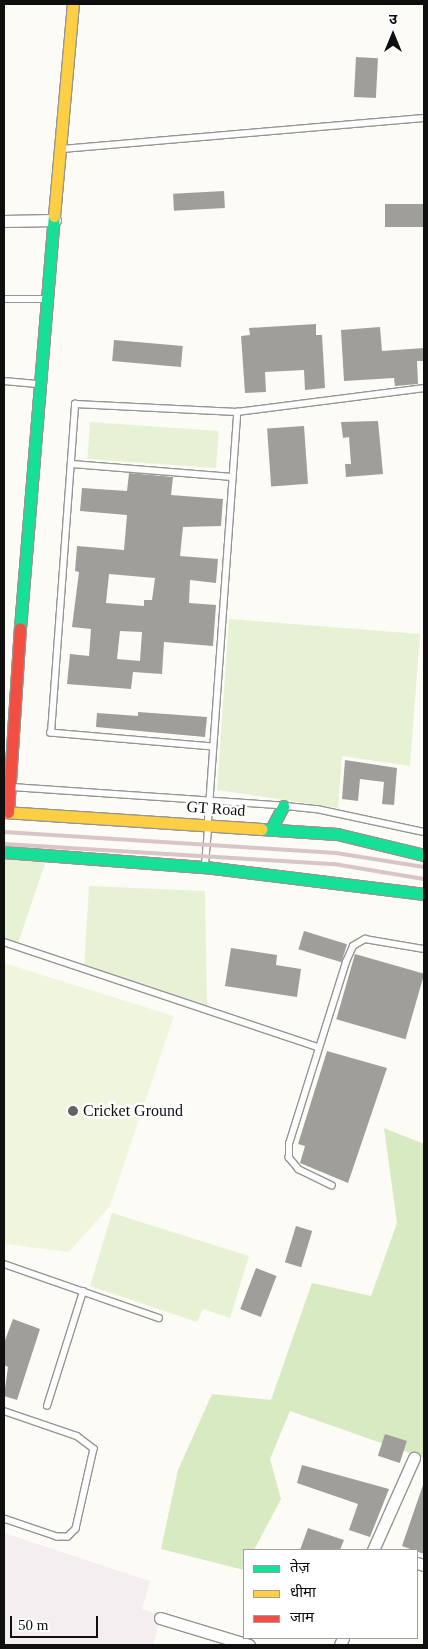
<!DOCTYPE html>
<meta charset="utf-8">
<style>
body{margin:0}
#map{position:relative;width:428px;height:1649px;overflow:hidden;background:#fcfbf5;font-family:"Times New Roman","Noto Sans Devanagari",serif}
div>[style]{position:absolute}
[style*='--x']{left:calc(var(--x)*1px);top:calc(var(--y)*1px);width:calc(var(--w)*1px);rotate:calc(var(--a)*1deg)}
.industrial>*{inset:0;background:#f4eef1}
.green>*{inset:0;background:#e7f2d4;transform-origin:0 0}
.forest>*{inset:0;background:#d8eac2}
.pitch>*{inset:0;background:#f0f6de}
.building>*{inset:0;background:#a09e9a;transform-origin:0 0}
.roads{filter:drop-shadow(1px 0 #969593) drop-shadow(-1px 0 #969593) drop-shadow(0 1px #969593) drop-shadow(0 -1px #969593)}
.lane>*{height:5.5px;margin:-2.75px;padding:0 2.75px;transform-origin:2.75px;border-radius:2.75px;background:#fffefe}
.street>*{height:11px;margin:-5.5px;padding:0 5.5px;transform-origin:5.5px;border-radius:5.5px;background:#fffefe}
.fast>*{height:11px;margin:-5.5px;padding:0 5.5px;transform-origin:5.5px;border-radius:5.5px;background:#16e098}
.slow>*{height:11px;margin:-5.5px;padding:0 5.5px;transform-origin:5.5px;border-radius:5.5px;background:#ffcf43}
.jam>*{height:11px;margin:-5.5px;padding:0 5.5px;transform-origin:5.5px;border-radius:5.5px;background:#f24e42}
.rail>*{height:4px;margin:-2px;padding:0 2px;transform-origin:2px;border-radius:2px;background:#d9c5c6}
.dots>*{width:14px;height:14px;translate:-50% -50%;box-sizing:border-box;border:2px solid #fff;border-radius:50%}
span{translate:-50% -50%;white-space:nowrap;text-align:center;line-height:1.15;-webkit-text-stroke:5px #fff;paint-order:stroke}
.street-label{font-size:16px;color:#0f0f0f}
.poi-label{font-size:16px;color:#0f0f0f}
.left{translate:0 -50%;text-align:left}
.frame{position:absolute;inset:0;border:5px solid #0f0f0f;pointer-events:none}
.legend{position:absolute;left:243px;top:1549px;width:175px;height:90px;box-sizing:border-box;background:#fff;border:1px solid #9f9f9f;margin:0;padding:6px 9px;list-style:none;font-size:15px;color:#0f0f0f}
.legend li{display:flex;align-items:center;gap:10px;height:25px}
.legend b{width:25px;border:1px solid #9f9f9f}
.north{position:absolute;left:368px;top:10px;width:50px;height:50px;-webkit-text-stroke:4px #fff;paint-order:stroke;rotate:0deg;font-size:14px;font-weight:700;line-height:20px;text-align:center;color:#0f0f0f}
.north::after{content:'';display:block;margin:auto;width:18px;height:22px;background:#0f0f0f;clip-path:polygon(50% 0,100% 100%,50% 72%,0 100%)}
.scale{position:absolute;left:10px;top:1616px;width:88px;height:22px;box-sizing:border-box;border:2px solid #0f0f0f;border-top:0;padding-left:6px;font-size:15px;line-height:18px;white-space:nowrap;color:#0f0f0f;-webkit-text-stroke:4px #fff;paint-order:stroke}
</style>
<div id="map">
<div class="industrial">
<i style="clip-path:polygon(4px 1533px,150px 1581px,142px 1609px,161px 1615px,153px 1645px,4px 1645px)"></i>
</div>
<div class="green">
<i style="left:90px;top:422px;width:129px;height:37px;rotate:4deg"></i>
<i style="clip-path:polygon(229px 619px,420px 634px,410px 766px,342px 756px,338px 808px,217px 790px)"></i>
<i style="clip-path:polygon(4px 852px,48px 855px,17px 946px,4px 942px)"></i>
<i style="clip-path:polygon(89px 886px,205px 891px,207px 1006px,84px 968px)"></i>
<i style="clip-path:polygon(112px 1213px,249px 1256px,230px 1318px,203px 1309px,197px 1322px,90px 1286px)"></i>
</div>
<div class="forest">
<i style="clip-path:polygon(384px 1128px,424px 1144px,424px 1458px,290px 1411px,270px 1459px,281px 1499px,254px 1550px,244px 1550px,244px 1570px,161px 1549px,178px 1470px,212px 1394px,271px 1400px,312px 1283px,371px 1296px,397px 1223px)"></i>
</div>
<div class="pitch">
<i style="clip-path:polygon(4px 963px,174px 1016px,110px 1206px,69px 1252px,4px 1244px)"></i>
</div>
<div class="building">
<i style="left:356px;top:57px;width:22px;height:40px;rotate:3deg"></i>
<i style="left:224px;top:191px;width:17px;height:51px;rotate:87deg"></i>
<i style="left:424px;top:204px;width:23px;height:39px;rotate:90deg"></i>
<i style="clip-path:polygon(316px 324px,316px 335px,322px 335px,325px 388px,305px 390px,304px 370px,265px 372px,266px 392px,245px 393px,241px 336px,250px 335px,249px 328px)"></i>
<i style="clip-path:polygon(380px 327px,382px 351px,424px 348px,424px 361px,417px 361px,418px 384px,395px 386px,394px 378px,344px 381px,341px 330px)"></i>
<i style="left:114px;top:340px;width:69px;height:21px;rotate:5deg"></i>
<i style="clip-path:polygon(378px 421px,383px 474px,346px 477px,345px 464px,351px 464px,349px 437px,343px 438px,341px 422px)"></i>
<i style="left:304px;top:426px;width:58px;height:37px;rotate:86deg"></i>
<i style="clip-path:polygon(evenodd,129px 473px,173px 477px,171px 495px,223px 499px,221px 526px,183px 527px,180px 556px,218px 559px,216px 583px,190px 580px,189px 603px,216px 605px,213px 646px,164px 642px,162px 674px,133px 672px,131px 689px,67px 684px,70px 654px,89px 656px,91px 629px,72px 627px,79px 572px,75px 571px,77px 546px,124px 550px,127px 515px,80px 511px,82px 488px,127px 491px,129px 473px,109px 574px,155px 578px,152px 600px,144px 600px,144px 606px,106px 603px,109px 574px,129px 473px,120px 631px,142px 632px,140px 661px,117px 659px,120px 631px)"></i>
<i style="clip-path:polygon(138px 712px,207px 717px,205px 737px,96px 727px,97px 713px,138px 716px)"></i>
<i style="clip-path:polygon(345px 760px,397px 768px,394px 805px,382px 804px,384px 782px,360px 779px,358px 801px,342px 799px)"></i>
<i style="left:304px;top:931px;width:45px;height:19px;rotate:17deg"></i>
<i style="clip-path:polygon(231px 948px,277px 955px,276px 965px,301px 969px,297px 997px,225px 986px)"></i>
<i style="left:355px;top:954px;width:72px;height:68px;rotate:16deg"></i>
<i style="clip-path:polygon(327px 1051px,387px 1068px,348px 1183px,300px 1163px,305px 1146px,298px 1144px)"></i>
<i style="left:296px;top:1226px;width:17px;height:38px;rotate:17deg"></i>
<i style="left:256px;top:1268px;width:22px;height:44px;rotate:21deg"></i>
<i style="clip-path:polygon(13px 1319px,40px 1329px,17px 1400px,4px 1396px,8px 1367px,4px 1365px,4px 1343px)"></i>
<i style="left:385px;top:1434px;width:23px;height:23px;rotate:18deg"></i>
<i style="clip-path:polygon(302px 1465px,389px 1489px,370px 1537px,349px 1530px,358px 1504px,297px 1483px)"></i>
<i style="clip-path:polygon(423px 1485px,424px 1486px,424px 1554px,402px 1546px)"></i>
<i style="clip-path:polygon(308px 1528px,344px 1540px,340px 1550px,300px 1550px)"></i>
</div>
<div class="roads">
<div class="lane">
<i style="--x:62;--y:149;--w:363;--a:-4.9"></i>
<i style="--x:4;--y:299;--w:40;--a:0"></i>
<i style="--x:4;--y:381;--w:33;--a:5"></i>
<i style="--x:72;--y:464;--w:161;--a:4.6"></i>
<i style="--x:213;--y:747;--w:163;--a:-175.1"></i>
<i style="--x:51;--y:733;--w:330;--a:-85.8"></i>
<i style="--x:75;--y:404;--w:162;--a:2.8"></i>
<i style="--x:237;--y:412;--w:189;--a:-7.3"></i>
<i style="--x:12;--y:787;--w:266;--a:3.9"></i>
<i style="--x:286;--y:806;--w:31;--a:6"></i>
<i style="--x:317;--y:809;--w:109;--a:12.1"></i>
<i style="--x:208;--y:821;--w:410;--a:-85.9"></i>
<i style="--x:205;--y:864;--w:34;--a:-85"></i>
<i style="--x:4;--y:942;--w:331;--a:18.5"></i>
<i style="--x:332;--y:1186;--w:37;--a:-154"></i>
<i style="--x:299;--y:1170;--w:16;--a:-130"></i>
<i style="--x:289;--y:1158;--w:14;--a:-90"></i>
<i style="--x:289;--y:1144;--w:191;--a:-72.6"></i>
<i style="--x:346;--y:962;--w:17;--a:-66"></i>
<i style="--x:353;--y:946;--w:14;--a:-30"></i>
<i style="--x:365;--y:939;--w:60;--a:9.6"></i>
<i style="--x:4;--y:1264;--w:164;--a:19.2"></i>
<i style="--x:47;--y:1406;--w:120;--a:-72.5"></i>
<i style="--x:4;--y:1411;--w:77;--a:18.9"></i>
<i style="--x:77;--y:1436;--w:21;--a:37"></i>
<i style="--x:94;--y:1449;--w:82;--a:102.7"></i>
<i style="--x:76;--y:1529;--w:11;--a:135"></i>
<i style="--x:68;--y:1537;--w:11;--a:180"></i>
<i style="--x:57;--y:1537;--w:56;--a:-161.2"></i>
</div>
<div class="street">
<i style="--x:4;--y:221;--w:51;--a:-1.1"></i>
<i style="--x:373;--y:1550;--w:101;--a:-66"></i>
<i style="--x:417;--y:1563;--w:7;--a:16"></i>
<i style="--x:160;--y:1618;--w:93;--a:16.9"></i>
<i style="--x:340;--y:1645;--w:8;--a:-67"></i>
</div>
<div class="fast">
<i style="--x:20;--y:628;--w:413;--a:-85.3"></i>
<i style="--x:261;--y:829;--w:76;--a:3.8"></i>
<i style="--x:337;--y:834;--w:89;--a:13.6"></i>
<i style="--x:271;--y:829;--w:26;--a:-62"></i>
<i style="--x:4;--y:852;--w:202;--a:4.3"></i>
<i style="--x:205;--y:867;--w:221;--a:7"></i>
</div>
<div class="slow">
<i style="--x:54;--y:216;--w:213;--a:-84.9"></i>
<i style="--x:4;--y:812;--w:258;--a:3.8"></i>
</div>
<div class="jam">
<i style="--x:8;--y:812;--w:184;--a:-86.3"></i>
</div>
</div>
<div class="rail">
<i style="--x:4;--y:832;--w:333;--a:3.6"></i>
<i style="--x:336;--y:853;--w:89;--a:9"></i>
<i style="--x:4;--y:844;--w:331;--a:3.5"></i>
<i style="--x:334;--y:864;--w:91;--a:9.5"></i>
</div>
<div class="dots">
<i style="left:73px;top:1111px;background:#626260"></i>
</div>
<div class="street-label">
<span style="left:216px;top:809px;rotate:4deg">GT Road</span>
</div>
<div class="poi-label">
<span class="left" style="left:83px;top:1111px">Cricket Ground</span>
</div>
<div class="frame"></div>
<ul class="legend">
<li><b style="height:6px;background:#16e098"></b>तेज़</li>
<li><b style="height:6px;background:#ffcf43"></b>धीमा</li>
<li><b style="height:6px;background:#f24e42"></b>जाम</li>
</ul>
<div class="north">उ</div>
<div class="scale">50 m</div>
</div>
